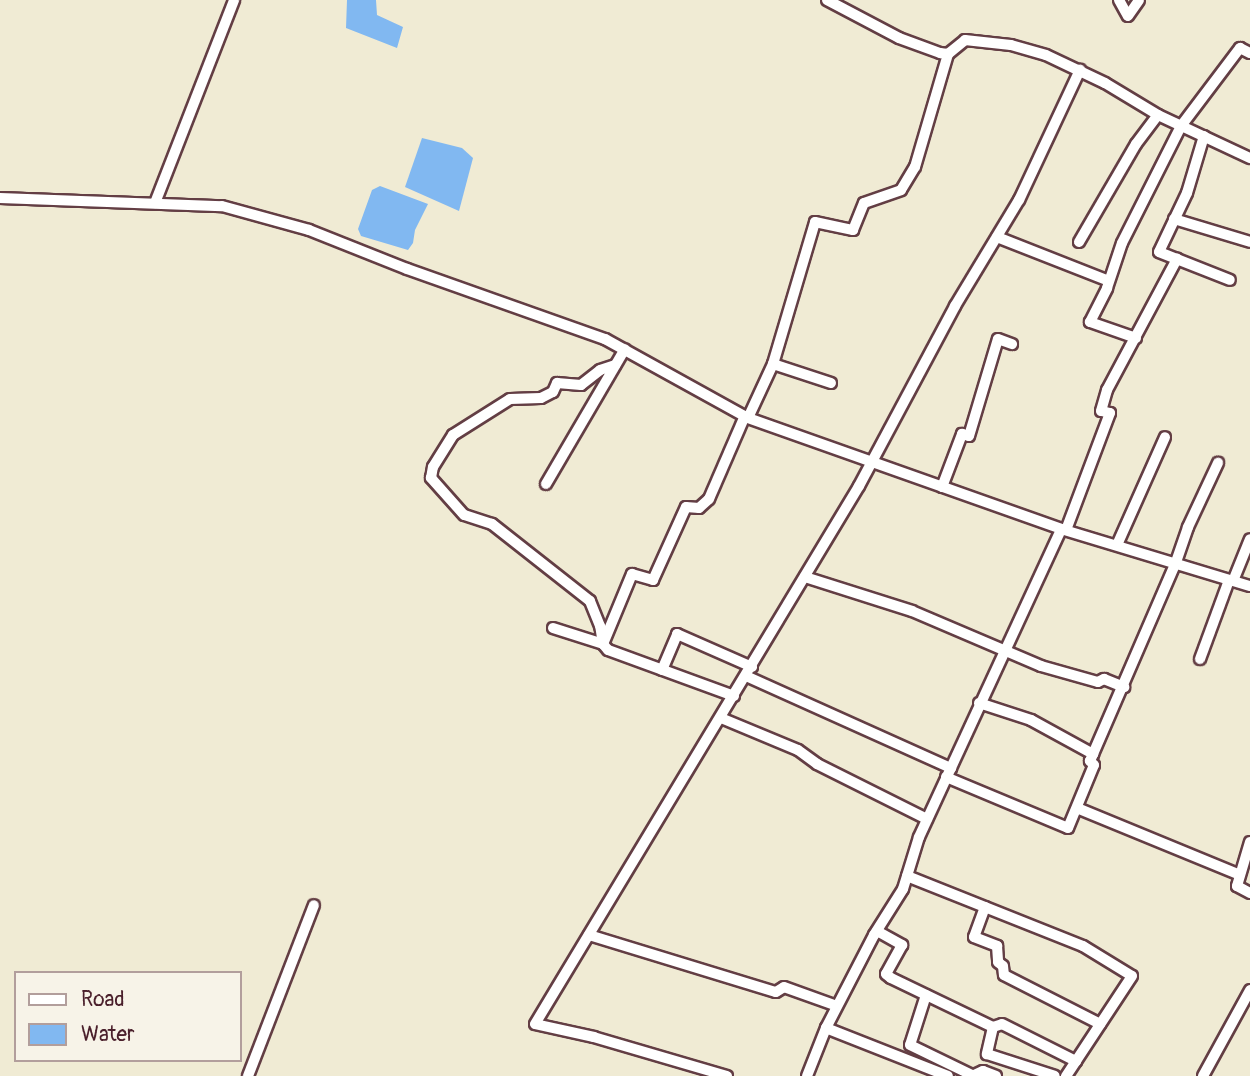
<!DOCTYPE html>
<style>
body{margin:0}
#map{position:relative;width:1250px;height:1076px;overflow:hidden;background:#f0ebd4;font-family:Pangolin,sans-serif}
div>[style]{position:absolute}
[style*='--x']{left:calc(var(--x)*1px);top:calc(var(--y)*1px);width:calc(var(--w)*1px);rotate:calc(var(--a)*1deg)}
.water>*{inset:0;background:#81b8f1}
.roads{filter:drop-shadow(2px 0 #633e44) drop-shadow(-2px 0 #633e44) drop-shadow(0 2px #633e44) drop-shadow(0 -2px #633e44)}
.street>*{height:10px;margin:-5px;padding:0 5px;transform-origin:5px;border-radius:5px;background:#fff}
span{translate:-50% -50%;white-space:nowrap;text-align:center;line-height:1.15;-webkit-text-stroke:5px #f7f3e8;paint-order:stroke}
.legend{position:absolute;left:14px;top:971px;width:228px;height:91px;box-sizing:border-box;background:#f7f3e8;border:2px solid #b29e9c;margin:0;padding:9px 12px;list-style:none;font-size:21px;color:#4a1f2b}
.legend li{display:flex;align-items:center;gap:14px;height:35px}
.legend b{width:35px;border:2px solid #b29e9c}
</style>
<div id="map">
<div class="water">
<i style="clip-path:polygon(347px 0,376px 0,377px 15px,403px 27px,397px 48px,346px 28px)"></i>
<i style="clip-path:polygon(422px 138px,462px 148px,473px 158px,459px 211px,405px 187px)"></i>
<i style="clip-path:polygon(380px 186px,428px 204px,415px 230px,413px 243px,408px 250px,361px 236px,358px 229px,372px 190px)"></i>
</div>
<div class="roads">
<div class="street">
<i style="--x:827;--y:0;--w:81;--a:27.8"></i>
<i style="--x:899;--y:38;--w:44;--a:20.1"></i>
<i style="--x:940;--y:53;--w:8;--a:7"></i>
<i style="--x:948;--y:54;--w:22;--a:-39"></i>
<i style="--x:965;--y:40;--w:46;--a:6.2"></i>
<i style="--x:1011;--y:45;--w:36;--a:16"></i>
<i style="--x:1046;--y:55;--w:65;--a:25.4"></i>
<i style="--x:1105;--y:83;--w:62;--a:31.1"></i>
<i style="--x:1158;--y:115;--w:102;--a:25.1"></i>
<i style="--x:1119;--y:0;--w:18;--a:61"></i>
<i style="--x:1128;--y:16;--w:19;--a:-55"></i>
<i style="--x:1204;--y:136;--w:59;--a:106.6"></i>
<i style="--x:1187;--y:193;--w:65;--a:115.4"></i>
<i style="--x:1159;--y:252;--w:76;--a:21.5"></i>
<i style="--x:0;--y:198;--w:222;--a:2.1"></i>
<i style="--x:222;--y:206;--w:90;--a:15.4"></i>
<i style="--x:309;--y:230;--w:105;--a:21.7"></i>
<i style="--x:407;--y:269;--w:210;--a:19.5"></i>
<i style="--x:605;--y:339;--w:163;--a:28.9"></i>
<i style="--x:748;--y:418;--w:332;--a:19.5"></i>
<i style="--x:1061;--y:529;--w:197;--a:16.8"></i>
<i style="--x:155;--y:203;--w:218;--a:-68.7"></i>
<i style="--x:1174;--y:219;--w:79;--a:16.8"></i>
<i style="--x:997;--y:237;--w:120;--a:21.4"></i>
<i style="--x:1079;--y:242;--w:113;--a:-59.8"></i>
<i style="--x:1136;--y:144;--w:36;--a:-53"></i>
<i style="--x:1136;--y:338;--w:49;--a:-160.8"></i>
<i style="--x:1090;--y:322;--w:38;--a:-63"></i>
<i style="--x:1107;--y:288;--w:47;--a:-71.6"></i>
<i style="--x:1122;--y:243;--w:131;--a:-63.2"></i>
<i style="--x:1181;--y:126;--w:98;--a:-52.9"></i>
<i style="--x:1240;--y:48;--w:11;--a:27"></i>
<i style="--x:773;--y:364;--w:61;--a:18.1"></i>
<i style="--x:748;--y:418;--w:60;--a:-65.2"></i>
<i style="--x:773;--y:364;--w:148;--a:-73.5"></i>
<i style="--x:815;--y:222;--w:39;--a:12"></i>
<i style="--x:853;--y:230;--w:29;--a:-68"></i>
<i style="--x:864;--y:203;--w:39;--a:-19"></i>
<i style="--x:901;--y:190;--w:27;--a:-59"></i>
<i style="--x:915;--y:167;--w:118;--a:-73.7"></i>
<i style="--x:546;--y:484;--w:156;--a:-59.7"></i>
<i style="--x:942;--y:487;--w:57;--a:-69.3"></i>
<i style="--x:962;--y:434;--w:7;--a:16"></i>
<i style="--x:969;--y:436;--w:101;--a:-73.4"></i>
<i style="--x:998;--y:339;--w:15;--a:20"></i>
<i style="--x:1066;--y:530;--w:125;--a:-69.4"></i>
<i style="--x:1110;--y:413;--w:9;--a:-167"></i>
<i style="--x:1101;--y:411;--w:22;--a:-74"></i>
<i style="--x:1107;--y:390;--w:149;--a:-61.9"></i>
<i style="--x:1117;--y:545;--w:118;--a:-66"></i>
<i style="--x:805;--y:577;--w:112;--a:17.6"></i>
<i style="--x:912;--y:611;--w:140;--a:23.1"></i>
<i style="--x:1041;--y:666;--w:59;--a:15.7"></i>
<i style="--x:1098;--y:682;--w:7;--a:-27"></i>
<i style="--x:1104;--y:679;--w:22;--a:22"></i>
<i style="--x:1233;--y:581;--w:45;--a:-68"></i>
<i style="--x:553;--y:628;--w:52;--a:17.7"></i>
<i style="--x:603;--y:644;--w:18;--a:-99"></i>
<i style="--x:600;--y:626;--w:27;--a:-112"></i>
<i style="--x:590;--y:601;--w:125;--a:-141.8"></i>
<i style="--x:492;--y:524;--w:29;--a:-162"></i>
<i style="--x:464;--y:515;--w:50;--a:-131.7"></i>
<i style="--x:431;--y:478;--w:11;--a:-80"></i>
<i style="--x:433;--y:467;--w:38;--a:-58"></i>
<i style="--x:453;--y:435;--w:67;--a:-32.3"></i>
<i style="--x:510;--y:399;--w:31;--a:-2"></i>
<i style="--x:541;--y:398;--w:13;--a:-27"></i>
<i style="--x:553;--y:392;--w:10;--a:-66"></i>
<i style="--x:557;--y:383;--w:24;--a:5"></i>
<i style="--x:581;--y:385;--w:24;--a:-38"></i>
<i style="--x:600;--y:370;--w:16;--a:-18"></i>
<i style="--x:1200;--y:659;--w:84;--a:-69.8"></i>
<i style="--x:662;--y:670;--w:39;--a:-67"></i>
<i style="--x:677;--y:634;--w:82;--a:23.7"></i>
<i style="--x:746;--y:676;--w:225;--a:24.2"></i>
<i style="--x:734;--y:696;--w:134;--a:-159.9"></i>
<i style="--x:608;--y:650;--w:8;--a:-130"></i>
<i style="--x:603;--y:644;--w:76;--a:-67.5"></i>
<i style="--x:632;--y:574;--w:22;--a:16"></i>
<i style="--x:653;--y:580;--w:80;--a:-65.7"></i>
<i style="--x:686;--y:507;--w:13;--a:4"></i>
<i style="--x:699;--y:508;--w:13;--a:-42"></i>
<i style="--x:709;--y:499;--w:90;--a:-66.6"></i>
<i style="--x:979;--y:703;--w:55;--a:18.1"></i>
<i style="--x:1031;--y:720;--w:71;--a:28.7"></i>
<i style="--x:721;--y:718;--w:83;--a:22.6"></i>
<i style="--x:798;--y:750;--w:24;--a:36"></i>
<i style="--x:817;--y:764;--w:123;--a:26.6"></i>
<i style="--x:946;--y:777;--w:132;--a:22.7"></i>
<i style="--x:1068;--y:828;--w:68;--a:-67.6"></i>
<i style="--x:1094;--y:765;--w:6;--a:-135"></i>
<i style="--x:1090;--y:761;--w:217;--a:-66.6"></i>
<i style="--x:1176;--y:562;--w:37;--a:-71"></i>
<i style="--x:1188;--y:527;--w:71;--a:-64.9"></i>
<i style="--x:1077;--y:808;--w:176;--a:22.3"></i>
<i style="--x:1250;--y:842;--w:46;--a:106.5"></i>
<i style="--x:1237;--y:886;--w:15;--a:28"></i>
<i style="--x:907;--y:876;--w:189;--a:21.7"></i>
<i style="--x:1083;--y:946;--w:57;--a:31.5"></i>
<i style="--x:1132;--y:976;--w:120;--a:123.4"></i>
<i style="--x:985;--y:907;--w:32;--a:110"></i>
<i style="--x:974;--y:937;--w:25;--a:21"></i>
<i style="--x:997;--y:946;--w:16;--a:86"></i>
<i style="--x:998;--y:962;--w:6;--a:39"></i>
<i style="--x:1003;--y:966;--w:9;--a:84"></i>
<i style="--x:1004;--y:975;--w:108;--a:27"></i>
<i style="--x:877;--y:931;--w:29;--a:29"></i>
<i style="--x:902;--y:945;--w:33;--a:119"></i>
<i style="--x:886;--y:974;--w:6;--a:39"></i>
<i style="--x:891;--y:978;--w:113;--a:25.7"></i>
<i style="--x:993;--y:1027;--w:9;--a:-18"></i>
<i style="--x:1002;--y:1024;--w:83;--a:26.6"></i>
<i style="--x:589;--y:935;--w:195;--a:17"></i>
<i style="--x:776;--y:992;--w:9;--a:-32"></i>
<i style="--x:784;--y:987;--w:56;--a:19.7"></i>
<i style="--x:926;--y:995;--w:52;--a:107.7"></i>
<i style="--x:910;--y:1045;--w:71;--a:25.8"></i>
<i style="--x:993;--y:1027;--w:28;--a:103"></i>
<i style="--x:987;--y:1054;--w:71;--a:17.9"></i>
<i style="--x:826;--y:1028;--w:131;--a:21.5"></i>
<i style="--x:974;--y:1075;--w:10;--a:-24"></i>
<i style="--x:983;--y:1071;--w:14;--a:21"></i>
<i style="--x:248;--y:1076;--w:183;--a:-68.9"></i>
<i style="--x:727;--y:1076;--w:139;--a:-163.7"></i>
<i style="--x:594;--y:1037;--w:60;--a:-167.6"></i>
<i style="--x:535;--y:1024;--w:628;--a:-58.94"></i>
<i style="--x:859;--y:486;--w:204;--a:-61.9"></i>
<i style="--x:955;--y:306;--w:124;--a:-58.9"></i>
<i style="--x:1019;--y:200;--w:144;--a:-64.9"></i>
<i style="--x:807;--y:1076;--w:52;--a:-68.4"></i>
<i style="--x:826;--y:1028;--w:105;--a:-62.7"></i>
<i style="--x:874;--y:935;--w:54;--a:-57.8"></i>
<i style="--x:903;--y:889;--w:54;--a:-72.9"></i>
<i style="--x:919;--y:837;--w:339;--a:-65.2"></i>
<i style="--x:1203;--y:1076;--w:98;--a:-61.3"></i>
</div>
</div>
<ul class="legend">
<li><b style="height:9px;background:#fff"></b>Road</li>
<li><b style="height:19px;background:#81b8f1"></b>Water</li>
</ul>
</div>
